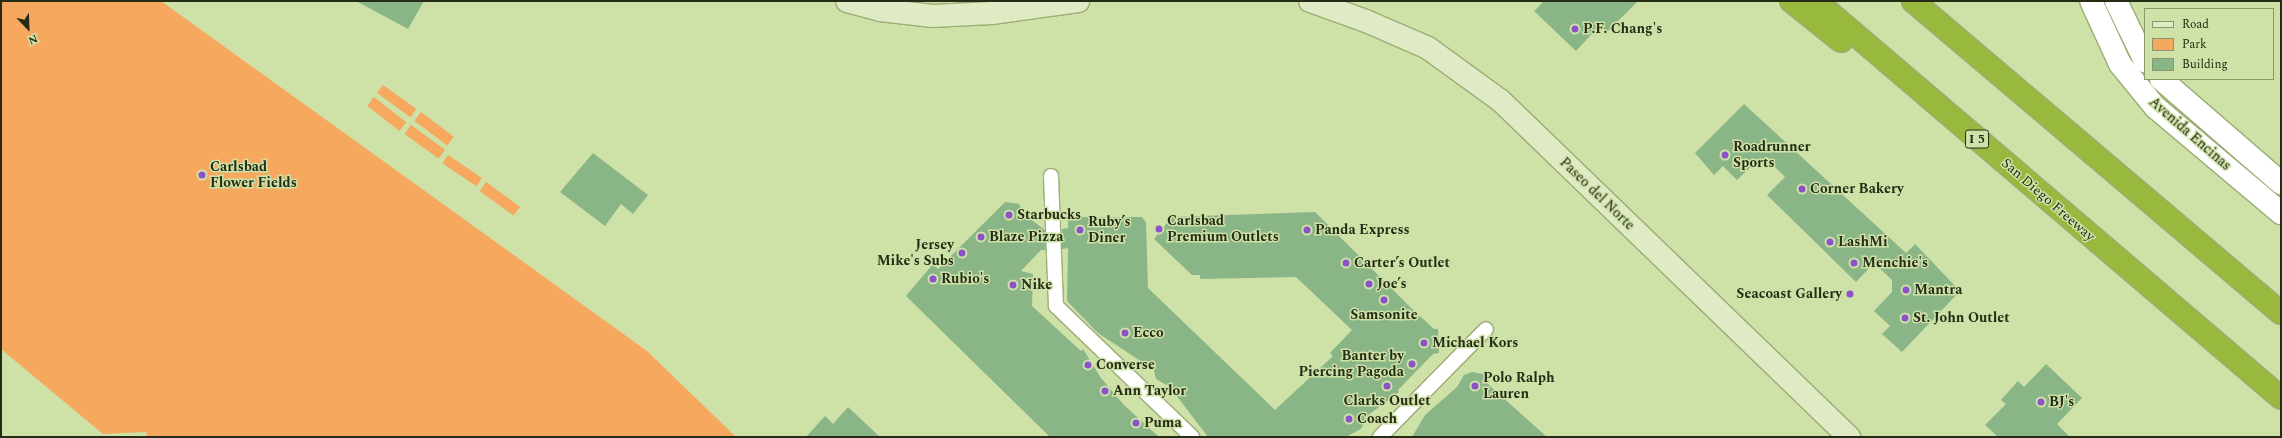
<!DOCTYPE html>
<meta charset="utf-8">
<style>
body{margin:0}
#map{position:relative;width:2282px;height:438px;overflow:hidden;background:#cee1a7;font-family:Spectral,serif}
div>[style]{position:absolute}
[style*='--x']{left:calc(var(--x)*1px);top:calc(var(--y)*1px);width:calc(var(--w)*1px);rotate:calc(var(--a)*1deg)}
.green>*{inset:0;background:#f6a85e;transform-origin:0 0}
.building>*{inset:0;background:#8ab587}
.roads{filter:drop-shadow(1px 0 #9bad75) drop-shadow(-1px 0 #9bad75) drop-shadow(0 1px #9bad75) drop-shadow(0 -1px #9bad75)}
.pedestrian>*{height:14px;margin:-7px;padding:0 7px;transform-origin:7px;border-radius:7px;background:#fff}
.tertiary>*{height:22px;margin:-11px;padding:0 11px;transform-origin:11px;border-radius:11px;background:#fff}
.secondary>*{height:22px;margin:-11px;padding:0 11px;transform-origin:11px;border-radius:11px;background:#e0eac5}
.motorway>*{height:22px;margin:-11px;padding:0 11px;transform-origin:11px;border-radius:11px;background:#98b93d}
.dots>*{width:11px;height:11px;translate:-50% -50%;box-sizing:border-box;border:2px solid #cee1a7;border-radius:50%}
span{translate:-50% -50%;white-space:nowrap;text-align:center;line-height:1.15;-webkit-text-stroke:3px #cee1a7;paint-order:stroke}
.shield-label span{padding:1px 3px;background:#cee1a7;border:1px solid;border-radius:3px;-webkit-text-stroke-width:0}
.shield-label{font-size:13px;color:#252c15;font-weight:700}
.poi-label{font-size:14px;color:#252c15;font-weight:700}
.left{translate:0 -50%;text-align:left}
.right{translate:-100% -50%;text-align:right}
.street-label{font-size:14px;color:#252c15}
.frame{position:absolute;inset:0;border:2px solid #252c15;pointer-events:none}
.legend{position:absolute;left:2144px;top:8px;width:130px;height:72px;box-sizing:border-box;background:#cee1a7;border:1px solid #8a996d;margin:0;padding:5px 7px;list-style:none;font-size:12px;color:#252c15}
.legend li{display:flex;align-items:center;gap:8px;height:20px}
.legend b{width:20px;border:1px solid #8a996d}
.north{position:absolute;left:8px;top:8px;width:40px;height:40px;-webkit-text-stroke:3px #cee1a7;paint-order:stroke;rotate:157deg;font-size:11px;font-weight:700;line-height:16px;text-align:center;color:#252c15}
.north::after{content:'';display:block;margin:auto;width:14px;height:18px;background:#252c15;clip-path:polygon(50% 0,100% 100%,50% 72%,0 100%)}
</style>
<div id="map">
<div class="green">
<i style="clip-path:polygon(1px 1px,161px 1px,647px 351px,736px 437px,147px 437px,146px 432px,103px 434px,1px 349px)"></i>
<i style="left:383px;top:85px;width:41px;height:10px;rotate:36deg"></i>
<i style="left:374px;top:97px;width:41px;height:11px;rotate:38deg"></i>
<i style="left:421px;top:112px;width:41px;height:11px;rotate:37deg"></i>
<i style="left:411px;top:125px;width:42px;height:11px;rotate:36deg"></i>
<i style="left:448px;top:155px;width:41px;height:10px;rotate:34deg"></i>
<i style="left:486px;top:182px;width:42px;height:11px;rotate:36deg"></i>
</div>
<div class="building">
<i style="clip-path:polygon(356px 1px,424px 1px,408px 29px)"></i>
<i style="clip-path:polygon(1544px 1px,1638px 1px,1607px 32px,1600px 25px,1576px 51px,1534px 11px)"></i>
<i style="clip-path:polygon(1744px 104px,1906px 253px,1915px 244px,1960px 291px,1902px 352px,1882px 334px,1890px 326px,1874px 311px,1892px 292px,1892px 280px,1874px 263px,1856px 282px,1808px 235px,1767px 195px,1785px 177px,1769px 161px,1756px 162px,1737px 180px,1723px 166px,1714px 175px,1695px 153px)"></i>
<i style="clip-path:polygon(593px 153px,648px 195px,633px 214px,621px 204px,605px 226px,560px 192px)"></i>
<i style="clip-path:polygon(1005px 202px,1019px 204px,1025px 215px,1045px 230px,1045px 250px,1041px 250px,1021px 271px,1033px 274px,1032px 306px,1081px 351px,1083px 349px,1101px 378px,1124px 405px,1159px 437px,1050px 437px,906px 296px,933px 264px,938px 269px)"></i>
<i style="clip-path:polygon(1315px 212px,1411px 308px,1434px 329px,1438px 329px,1439px 353px,1433px 354px,1398px 390px,1399px 392px,1367px 416px,1361px 429px,1346px 437px,1208px 437px,1170px 387px,1156px 379px,1154px 370px,1098px 333px,1067px 301px,1068px 248px,1062px 249px,1062px 229px,1068px 228px,1068px 217px,1142px 217px,1146px 222px,1148px 288px,1275px 410px,1333px 356px,1330px 353px,1352px 330px,1296px 277px,1200px 279px,1200px 275px,1192px 275px,1154px 239px,1172px 217px)"></i>
<i style="clip-path:polygon(2046px 364px,2082px 398px,2057px 424px,2070px 437px,1998px 437px,1985px 425px,2006px 404px,2001px 400px,2018px 381px,2024px 387px)"></i>
<i style="clip-path:polygon(1472px 372px,1483px 374px,1489px 385px,1547px 437px,1412px 437px,1425px 415px,1457px 387px,1464px 375px)"></i>
<i style="clip-path:polygon(848px 407px,880px 437px,806px 437px,825px 416px,833px 424px)"></i>
</div>
<div class="roads">
<div class="pedestrian">
<i style="--x:1051;--y:176;--w:130;--a:87.8"></i>
<i style="--x:1056;--y:306;--w:189;--a:43.9"></i>
<i style="--x:1380;--y:437;--w:151;--a:-45.5"></i>
</div>
<div class="tertiary">
<i style="--x:2091;--y:1;--w:69;--a:65.3"></i>
<i style="--x:2120;--y:64;--w:55;--a:50.9"></i>
<i style="--x:2155;--y:107;--w:165;--a:40.1"></i>
<i style="--x:2116;--y:1;--w:67;--a:64.2"></i>
<i style="--x:2161;--y:79;--w:159;--a:40.9"></i>
</div>
<div class="secondary">
<i style="--x:847;--y:1;--w:34;--a:15"></i>
<i style="--x:880;--y:10;--w:53;--a:6.5"></i>
<i style="--x:933;--y:16;--w:59;--a:-2.9"></i>
<i style="--x:992;--y:13;--w:87;--a:-7.9"></i>
<i style="--x:1310;--y:1;--w:59;--a:19.7"></i>
<i style="--x:1366;--y:21;--w:68;--a:23.5"></i>
<i style="--x:1428;--y:48;--w:90;--a:36"></i>
<i style="--x:1501;--y:101;--w:484;--a:44"></i>
</div>
<div class="motorway">
<i style="--x:1791;--y:1;--w:64;--a:38.7"></i>
<i style="--x:1816;--y:1;--w:611;--a:40.49"></i>
<i style="--x:1913;--y:1;--w:482;--a:40.3"></i>
</div>
</div>
<div class="dots">
<i style="left:1575px;top:29px;background:#8b52c9"></i>
<i style="left:1725px;top:155px;background:#8b52c9"></i>
<i style="left:202px;top:175px;background:#8b52c9"></i>
<i style="left:1802px;top:189px;background:#8b52c9"></i>
<i style="left:1009px;top:215px;background:#8b52c9"></i>
<i style="left:1159px;top:229px;background:#8b52c9"></i>
<i style="left:1080px;top:230px;background:#8b52c9"></i>
<i style="left:1307px;top:230px;background:#8b52c9"></i>
<i style="left:981px;top:237px;background:#8b52c9"></i>
<i style="left:1830px;top:242px;background:#8b52c9"></i>
<i style="left:962px;top:253px;background:#8b52c9"></i>
<i style="left:1346px;top:263px;background:#8b52c9"></i>
<i style="left:1854px;top:263px;background:#8b52c9"></i>
<i style="left:933px;top:279px;background:#8b52c9"></i>
<i style="left:1369px;top:284px;background:#8b52c9"></i>
<i style="left:1013px;top:285px;background:#8b52c9"></i>
<i style="left:1906px;top:290px;background:#8b52c9"></i>
<i style="left:1850px;top:294px;background:#8b52c9"></i>
<i style="left:1384px;top:300px;background:#8b52c9"></i>
<i style="left:1905px;top:318px;background:#8b52c9"></i>
<i style="left:1125px;top:333px;background:#8b52c9"></i>
<i style="left:1424px;top:343px;background:#8b52c9"></i>
<i style="left:1412px;top:364px;background:#8b52c9"></i>
<i style="left:1088px;top:365px;background:#8b52c9"></i>
<i style="left:1387px;top:386px;background:#8b52c9"></i>
<i style="left:1475px;top:386px;background:#8b52c9"></i>
<i style="left:1105px;top:391px;background:#8b52c9"></i>
<i style="left:2041px;top:402px;background:#8b52c9"></i>
<i style="left:1349px;top:419px;background:#8b52c9"></i>
<i style="left:1136px;top:423px;background:#8b52c9"></i>
</div>
<div class="shield-label">
<span style="left:1977px;top:139px">I 5</span>
</div>
<div class="poi-label">
<span class="left" style="left:1583px;top:29px">P.F. Chang's</span>
<span class="left" style="left:1733px;top:155px">Roadrunner<br>Sports</span>
<span class="left" style="left:210px;top:175px">Carlsbad<br>Flower Fields</span>
<span class="left" style="left:1810px;top:189px">Corner Bakery</span>
<span class="left" style="left:1017px;top:215px">Starbucks</span>
<span class="left" style="left:1167px;top:229px">Carlsbad<br>Premium Outlets</span>
<span class="left" style="left:1088px;top:230px">Ruby’s<br>Diner</span>
<span class="left" style="left:1315px;top:230px">Panda Express</span>
<span class="left" style="left:989px;top:237px">Blaze Pizza</span>
<span class="left" style="left:1838px;top:242px">LashMi</span>
<span class="right" style="left:954px;top:253px">Jersey<br>Mike's Subs</span>
<span class="left" style="left:1354px;top:263px">Carter’s Outlet</span>
<span class="left" style="left:1862px;top:263px">Menchie's</span>
<span class="left" style="left:941px;top:279px">Rubio's</span>
<span class="left" style="left:1377px;top:284px">Joe’s</span>
<span class="left" style="left:1021px;top:285px">Nike</span>
<span class="left" style="left:1914px;top:290px">Mantra</span>
<span class="right" style="left:1842px;top:294px">Seacoast Gallery</span>
<span style="left:1384px;top:315px">Samsonite</span>
<span class="left" style="left:1913px;top:318px">St. John Outlet</span>
<span class="left" style="left:1133px;top:333px">Ecco</span>
<span class="left" style="left:1432px;top:343px">Michael Kors</span>
<span class="right" style="left:1404px;top:364px">Banter by<br>Piercing Pagoda</span>
<span class="left" style="left:1096px;top:365px">Converse</span>
<span class="left" style="left:1483px;top:386px">Polo Ralph<br>Lauren</span>
<span class="left" style="left:1113px;top:391px">Ann Taylor</span>
<span style="left:1387px;top:401px">Clarks Outlet</span>
<span class="left" style="left:2049px;top:402px">BJ's</span>
<span class="left" style="left:1357px;top:419px">Coach</span>
<span class="left" style="left:1144px;top:423px">Puma</span>
</div>
<div class="street-label">
<span style="left:2190px;top:134px;rotate:41deg">Avenida Encinas</span>
<span style="left:1597px;top:194px;rotate:44deg">Paseo del Norte</span>
<span style="left:2048px;top:200px;rotate:41deg">San Diego Freeway</span>
</div>
<div class="frame"></div>
<ul class="legend">
<li><b style="height:5px;background:#e0eac5"></b>Road</li>
<li><b style="height:11px;background:#f6a85e"></b>Park</li>
<li><b style="height:11px;background:#8ab587"></b>Building</li>
</ul>
<div class="north">N</div>
</div>
